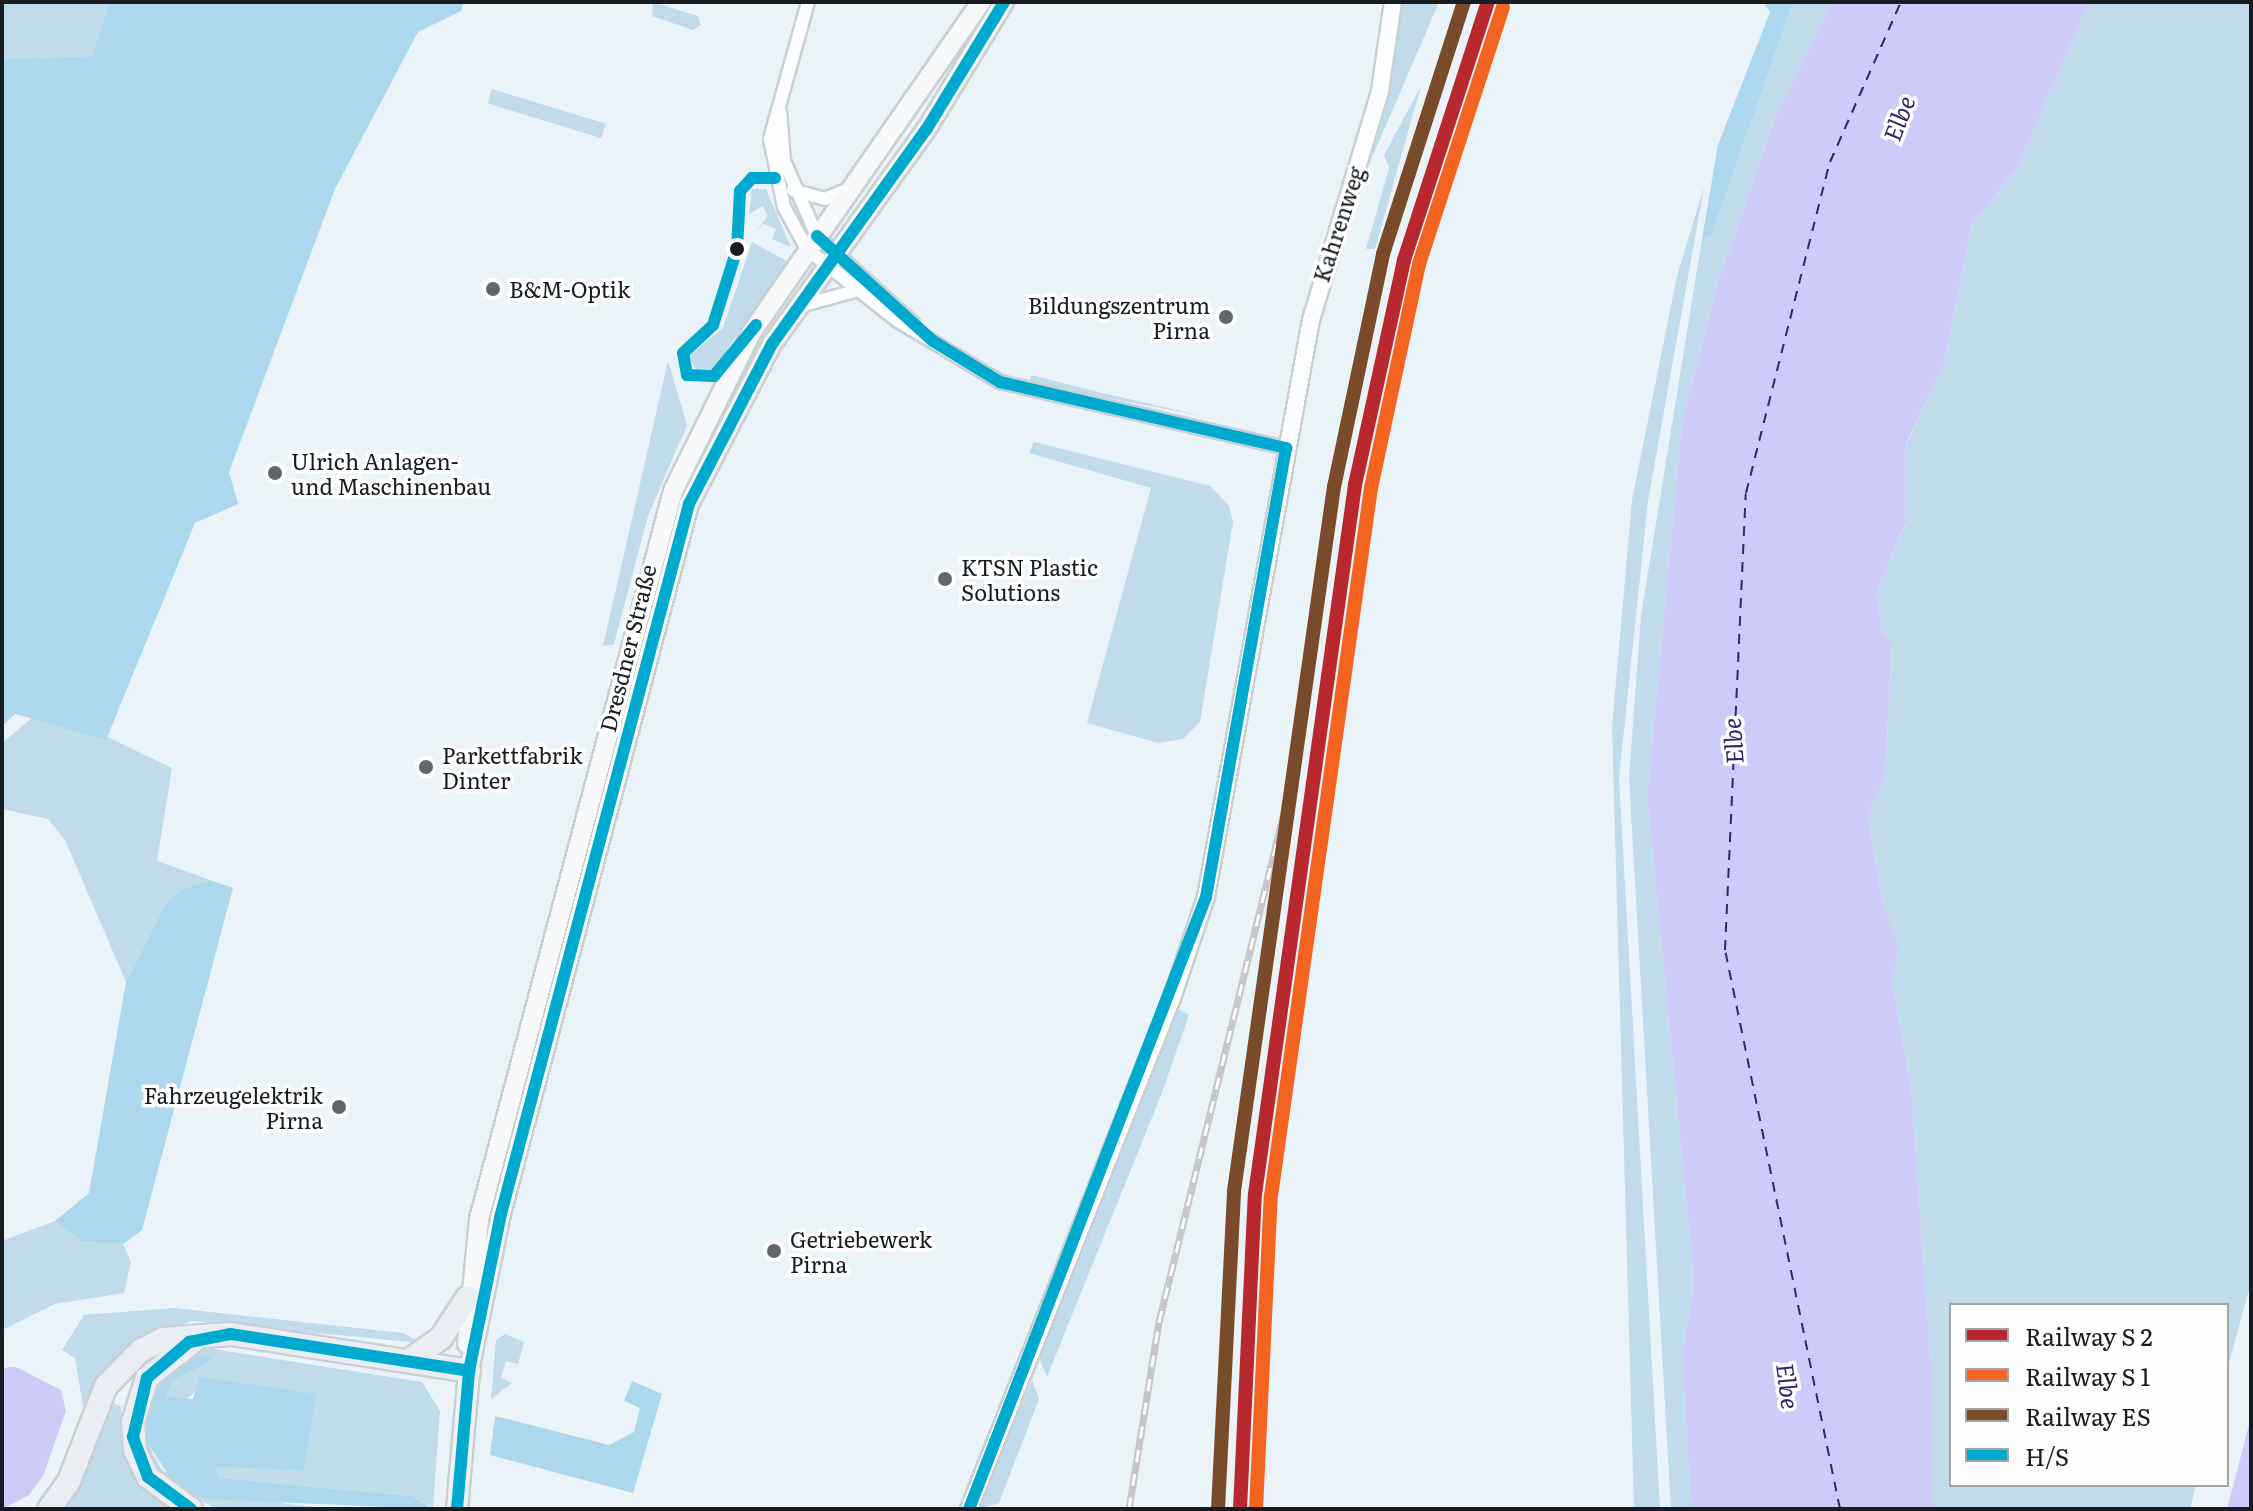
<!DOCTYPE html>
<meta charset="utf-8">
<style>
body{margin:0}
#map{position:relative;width:2253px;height:1511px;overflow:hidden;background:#eaf3f7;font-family:Literata,serif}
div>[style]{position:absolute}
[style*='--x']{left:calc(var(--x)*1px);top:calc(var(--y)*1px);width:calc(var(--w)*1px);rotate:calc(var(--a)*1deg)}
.green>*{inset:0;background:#c0dbea;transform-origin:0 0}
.forest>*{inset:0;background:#acd7ed}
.water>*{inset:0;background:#cdccf9}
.ferry>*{height:2px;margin-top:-1px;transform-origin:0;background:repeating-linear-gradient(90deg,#36256d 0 10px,transparent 0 18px)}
.roads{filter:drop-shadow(2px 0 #c9d0d4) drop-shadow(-2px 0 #c9d0d4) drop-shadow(0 2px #c9d0d4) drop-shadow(0 -2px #c9d0d4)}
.minor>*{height:12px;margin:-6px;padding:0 6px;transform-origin:6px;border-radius:6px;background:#fcfdfe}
.tertiary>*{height:16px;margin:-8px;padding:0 8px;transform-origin:8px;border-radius:8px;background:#fcfdfe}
.secondary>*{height:18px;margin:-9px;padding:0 9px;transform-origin:9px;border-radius:9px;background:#f6f8fa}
.primary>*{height:20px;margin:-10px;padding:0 10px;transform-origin:10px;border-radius:10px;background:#eff2f7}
.trunk>*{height:22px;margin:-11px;padding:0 11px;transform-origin:11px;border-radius:11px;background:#eaeef4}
.rail>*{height:7px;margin-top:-3.5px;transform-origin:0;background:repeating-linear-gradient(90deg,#fefefe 0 12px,#c3c5c7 0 24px);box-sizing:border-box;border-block:2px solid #c3c5c7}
.bus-1>*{height:12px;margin:-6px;padding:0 6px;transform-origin:6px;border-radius:6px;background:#00a9ce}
.rail-1>*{height:14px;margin:-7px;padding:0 7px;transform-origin:7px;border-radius:7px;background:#b8282e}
.rail-2>*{height:14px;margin:-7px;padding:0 7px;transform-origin:7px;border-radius:7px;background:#f36421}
.rail-3>*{height:14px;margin:-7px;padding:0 7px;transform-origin:7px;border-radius:7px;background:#7a4b2a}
.dots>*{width:22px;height:22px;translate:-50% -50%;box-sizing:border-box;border:4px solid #fefefe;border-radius:50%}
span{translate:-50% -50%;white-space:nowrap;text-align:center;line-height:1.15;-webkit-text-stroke:7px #fefefe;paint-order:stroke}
.street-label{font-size:22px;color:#161c20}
.poi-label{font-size:22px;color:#161c20}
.left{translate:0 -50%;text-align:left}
.right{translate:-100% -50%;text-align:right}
.water-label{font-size:24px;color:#36256d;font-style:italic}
.frame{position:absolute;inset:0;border:4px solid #161c20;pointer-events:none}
.legend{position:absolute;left:1949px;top:1303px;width:280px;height:184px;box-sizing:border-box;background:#fefefe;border:2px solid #a1a4a5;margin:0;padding:10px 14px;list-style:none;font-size:24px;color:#161c20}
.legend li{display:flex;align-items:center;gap:16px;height:40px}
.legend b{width:40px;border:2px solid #a1a4a5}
</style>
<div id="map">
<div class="green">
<i style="clip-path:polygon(2px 2px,109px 2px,92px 56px,2px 59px)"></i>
<i style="clip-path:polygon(653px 2px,698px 16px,701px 25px,693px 30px,652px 16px)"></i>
<i style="clip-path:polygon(1403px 2px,1439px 2px,1368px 167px,1386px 108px)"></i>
<i style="clip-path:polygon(1793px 2px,1832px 2px,1774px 120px,1716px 288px,1682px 420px,1647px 797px,1694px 1283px,1682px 1354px,1691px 1509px,1671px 1509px,1629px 777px,1641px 616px,1702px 239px,1711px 237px)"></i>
<i style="clip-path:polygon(2089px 2px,2251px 2px,2251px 1282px,2227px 1371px,2227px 1305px,1951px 1305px,1951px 1485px,2196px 1485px,2190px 1509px,1931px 1509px,1931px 1363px,1911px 1085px,1892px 980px,1898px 945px,1883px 905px,1868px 815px,1885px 777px,1892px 645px,1882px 631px,1877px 592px,1906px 523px,1905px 447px,1944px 364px,1972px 225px,2019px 165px)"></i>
<i style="clip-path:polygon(1421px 86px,1375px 249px,1366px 249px,1389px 168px,1384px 155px)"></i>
<i style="left:492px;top:89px;width:119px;height:15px;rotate:17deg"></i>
<i style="clip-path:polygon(1704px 187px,1648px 501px,1619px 778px,1660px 1509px,1634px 1509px,1612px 727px,1632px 500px,1677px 276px)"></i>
<i style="clip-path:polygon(752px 189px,766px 189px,791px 247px,772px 239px,776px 229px,763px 224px,755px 232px,768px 216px,763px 206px,749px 214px)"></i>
<i style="clip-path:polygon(752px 242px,787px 261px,714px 369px,696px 369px,688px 357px,723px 328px)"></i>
<i style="clip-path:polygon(668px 361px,687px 425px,648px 516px,614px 644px,603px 646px)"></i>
<i style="clip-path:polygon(1031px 375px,1098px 392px,1203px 416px,1050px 387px,1029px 382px)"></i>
<i style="clip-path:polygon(1034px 442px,1210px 486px,1229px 506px,1233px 522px,1200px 722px,1183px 739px,1158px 743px,1087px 723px,1151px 488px,1029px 453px)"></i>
<i style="clip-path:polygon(32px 718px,93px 730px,172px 768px,157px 861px,210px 880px,179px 890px,164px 906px,126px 982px,65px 840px,48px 819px,2px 809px,2px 743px)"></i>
<i style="clip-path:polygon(1178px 1009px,1189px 1015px,1161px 1095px,1047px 1377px,1039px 1358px)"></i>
<i style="clip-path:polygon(55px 1221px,82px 1242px,123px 1244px,131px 1262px,124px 1293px,55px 1304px,2px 1330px,2px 1241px)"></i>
<i style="clip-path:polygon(174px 1308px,403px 1333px,421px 1343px,192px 1321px,150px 1335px,95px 1388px,84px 1412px,75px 1358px,62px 1350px,84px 1315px)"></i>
<i style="clip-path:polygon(505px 1334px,524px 1342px,518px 1364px,506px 1361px,501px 1378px,512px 1383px,491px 1399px,496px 1340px)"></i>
<i style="clip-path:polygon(207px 1348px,422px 1382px,440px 1411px,433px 1508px,413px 1496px,220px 1478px,216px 1467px,304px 1471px,195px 1392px,185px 1401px,166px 1397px,172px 1381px,209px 1363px,182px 1360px,145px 1418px,148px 1444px,162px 1471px,285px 1504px,337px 1509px,213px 1507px,159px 1478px,141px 1441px,148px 1390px,192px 1350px)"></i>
<i style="clip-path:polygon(1032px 1380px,1039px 1399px,999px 1503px,979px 1509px)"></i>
<i style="clip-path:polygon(110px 1401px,121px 1407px,125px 1462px,148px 1494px,172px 1509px,60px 1509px)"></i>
</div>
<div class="forest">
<i style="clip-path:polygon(109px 2px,464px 2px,461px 11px,418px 32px,335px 189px,229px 472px,238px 504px,195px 523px,106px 740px,15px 714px,2px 726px,2px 59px,92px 56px)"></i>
<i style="clip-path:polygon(1763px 2px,1793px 2px,1711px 237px,1702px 239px,1718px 145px,1770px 12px)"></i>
<i style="clip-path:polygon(210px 880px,233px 888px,142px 1230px,123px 1244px,82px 1242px,55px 1221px,89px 1193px,126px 982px,164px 906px,179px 890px)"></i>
<i style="clip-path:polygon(212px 1354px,209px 1363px,172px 1381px,166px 1397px,193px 1399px,200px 1377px,316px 1394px,304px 1471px,216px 1467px,220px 1478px,413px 1496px,433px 1509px,205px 1499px,174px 1483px,148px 1444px,145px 1418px,164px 1376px,182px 1360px)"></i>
<i style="clip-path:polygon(632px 1381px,662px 1394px,633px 1493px,490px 1455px,495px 1416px,609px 1445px,634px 1432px,640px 1408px,624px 1401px)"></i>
</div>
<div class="water">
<i style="clip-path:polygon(1832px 2px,2089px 2px,2019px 165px,1972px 225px,1944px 364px,1905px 446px,1906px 522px,1877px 592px,1882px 631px,1892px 644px,1885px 777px,1868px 815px,1883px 905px,1899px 945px,1892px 980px,1911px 1085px,1931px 1363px,1931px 1509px,1691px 1509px,1682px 1354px,1694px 1283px,1647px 797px,1682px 420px,1716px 288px,1774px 120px)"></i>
<i style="clip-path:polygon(16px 1367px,61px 1390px,66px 1411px,43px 1476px,29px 1495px,2px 1509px,2px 1368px)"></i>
<i style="clip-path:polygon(2251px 1417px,2251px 1509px,2227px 1509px)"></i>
</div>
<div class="ferry">
<i style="--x:1840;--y:1509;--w:571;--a:-101.62"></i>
<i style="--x:1725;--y:950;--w:457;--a:-87.4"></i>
<i style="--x:1746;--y:493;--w:341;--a:-75.8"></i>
<i style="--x:1830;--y:162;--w:175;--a:-66.1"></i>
</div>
<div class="roads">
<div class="minor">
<i style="--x:808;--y:2;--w:142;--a:105.5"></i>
<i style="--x:770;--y:139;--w:69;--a:78.4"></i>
<i style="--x:784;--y:207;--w:48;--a:61.3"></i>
<i style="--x:807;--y:249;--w:116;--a:38.4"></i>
<i style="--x:898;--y:321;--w:119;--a:30.9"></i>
<i style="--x:1000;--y:382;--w:294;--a:13"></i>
<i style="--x:780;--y:111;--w:50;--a:85.4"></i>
<i style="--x:784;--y:161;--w:82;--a:66.3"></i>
<i style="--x:817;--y:236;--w:130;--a:42.2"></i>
<i style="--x:793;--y:190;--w:33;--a:16"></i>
<i style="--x:825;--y:199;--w:25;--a:-23"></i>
<i style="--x:800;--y:306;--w:57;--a:-15.3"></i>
</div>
<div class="tertiary">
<i style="--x:969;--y:1509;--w:550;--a:-68.33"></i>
<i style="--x:1172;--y:998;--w:107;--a:-71.4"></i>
<i style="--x:1206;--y:897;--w:586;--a:-79.69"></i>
<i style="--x:1311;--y:320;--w:239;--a:-73.2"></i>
<i style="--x:1380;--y:91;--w:90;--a:-81.7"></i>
</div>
<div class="secondary">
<i style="--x:467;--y:1344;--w:126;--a:-84.5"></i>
<i style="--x:479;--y:1219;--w:753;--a:-75.08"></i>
<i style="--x:673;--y:491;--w:176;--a:-63.7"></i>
<i style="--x:751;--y:333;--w:403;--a:-55.2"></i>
<i style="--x:469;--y:1371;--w:160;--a:-78.5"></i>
<i style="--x:501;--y:1214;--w:734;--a:-75.17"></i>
<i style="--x:689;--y:504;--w:180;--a:-62.6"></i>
<i style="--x:772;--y:344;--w:264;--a:-54.3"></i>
<i style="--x:926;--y:130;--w:150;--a:-58.6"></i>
</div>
<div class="primary">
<i style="--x:457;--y:1509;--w:139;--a:-85"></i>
</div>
<div class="trunk">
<i style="--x:408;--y:1361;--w:40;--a:-34.9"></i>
<i style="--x:441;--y:1338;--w:48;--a:-57"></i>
<i style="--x:49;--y:1509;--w:34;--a:-54"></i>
<i style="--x:69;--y:1481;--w:102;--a:-68.7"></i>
<i style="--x:106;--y:1386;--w:49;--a:-45.8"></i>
<i style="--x:140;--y:1351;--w:27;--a:-27"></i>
<i style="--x:164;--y:1339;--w:67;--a:-4.3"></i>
<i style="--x:231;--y:1334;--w:241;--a:8.8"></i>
<i style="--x:191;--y:1509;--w:54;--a:-143.3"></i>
<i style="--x:148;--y:1477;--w:30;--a:-116"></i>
<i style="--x:135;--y:1450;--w:28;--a:-94"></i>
<i style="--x:133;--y:1422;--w:46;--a:-72.3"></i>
<i style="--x:147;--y:1378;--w:63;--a:-38.5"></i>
</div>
</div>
<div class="rail">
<i style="--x:1129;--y:1509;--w:189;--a:-80.9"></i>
<i style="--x:1159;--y:1322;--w:546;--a:-76.22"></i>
</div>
<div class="bus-1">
<i style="--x:817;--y:236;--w:156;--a:42.2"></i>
<i style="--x:933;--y:341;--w:79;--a:31.5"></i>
<i style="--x:1000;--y:382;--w:294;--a:13"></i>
<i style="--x:756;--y:325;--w:66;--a:129.5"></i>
<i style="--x:714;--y:376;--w:27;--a:-178"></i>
<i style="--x:687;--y:375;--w:22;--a:-100"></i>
<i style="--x:683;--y:353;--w:41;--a:-43"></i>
<i style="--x:713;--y:325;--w:80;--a:-72.5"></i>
<i style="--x:737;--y:249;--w:58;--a:-87"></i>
<i style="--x:740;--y:191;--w:18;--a:-47"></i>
<i style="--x:752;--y:178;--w:23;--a:0"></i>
<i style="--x:191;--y:1509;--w:54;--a:-143.3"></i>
<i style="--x:148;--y:1477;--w:43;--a:-110.6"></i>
<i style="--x:133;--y:1437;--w:61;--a:-76.7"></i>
<i style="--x:147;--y:1378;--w:55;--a:-40.6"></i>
<i style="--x:189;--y:1342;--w:43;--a:-10.8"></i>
<i style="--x:231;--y:1334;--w:241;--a:8.8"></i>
<i style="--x:457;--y:1509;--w:139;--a:-85"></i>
<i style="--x:469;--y:1371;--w:160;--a:-78.5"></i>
<i style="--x:501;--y:1214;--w:734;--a:-75.17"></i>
<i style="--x:689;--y:504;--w:180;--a:-62.6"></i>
<i style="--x:772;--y:344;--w:264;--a:-54.3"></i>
<i style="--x:926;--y:130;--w:150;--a:-58.6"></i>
<i style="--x:969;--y:1509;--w:656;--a:-68.83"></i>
<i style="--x:1206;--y:897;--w:456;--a:-79.9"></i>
</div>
<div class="rail-1">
<i style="--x:1240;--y:1509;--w:315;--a:-87.3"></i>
<i style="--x:1255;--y:1194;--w:716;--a:-81.97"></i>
<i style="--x:1355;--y:485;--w:230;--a:-77.7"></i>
<i style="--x:1404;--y:260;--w:271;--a:-72"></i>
</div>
<div class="rail-2">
<i style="--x:1256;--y:1509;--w:313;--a:-87.3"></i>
<i style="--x:1271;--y:1196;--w:715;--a:-81.96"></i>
<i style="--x:1371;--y:488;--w:229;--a:-77.9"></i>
<i style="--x:1419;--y:264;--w:270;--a:-71.9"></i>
</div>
<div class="rail-3">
<i style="--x:1218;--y:1509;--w:318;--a:-87.1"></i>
<i style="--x:1234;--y:1191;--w:711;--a:-81.92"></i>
<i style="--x:1334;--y:487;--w:238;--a:-78.1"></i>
<i style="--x:1383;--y:254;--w:265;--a:-72.2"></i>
</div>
<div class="dots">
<i style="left:737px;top:249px;background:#161c20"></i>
<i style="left:493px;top:289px;background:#60676b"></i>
<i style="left:1226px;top:317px;background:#60676b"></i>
<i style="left:275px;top:473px;background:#60676b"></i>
<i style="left:945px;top:579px;background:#60676b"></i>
<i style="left:426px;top:767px;background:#60676b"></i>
<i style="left:339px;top:1107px;background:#60676b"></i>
<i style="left:774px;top:1251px;background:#60676b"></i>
</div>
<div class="street-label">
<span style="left:1338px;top:224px;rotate:-72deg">Kahrenweg</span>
<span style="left:627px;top:648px;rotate:-76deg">Dresdner Straße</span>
</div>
<div class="poi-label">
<span class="left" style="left:509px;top:289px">B&amp;M-Optik</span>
<span class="right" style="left:1210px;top:317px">Bildungszentrum<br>Pirna</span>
<span class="left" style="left:291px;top:473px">Ulrich Anlagen-<br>und Maschinenbau</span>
<span class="left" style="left:961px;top:579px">KTSN Plastic<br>Solutions</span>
<span class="left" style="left:442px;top:767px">Parkettfabrik<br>Dinter</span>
<span class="right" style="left:323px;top:1107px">Fahrzeugelektrik<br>Pirna</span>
<span class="left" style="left:790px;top:1251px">Getriebewerk<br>Pirna</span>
</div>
<div class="water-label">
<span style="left:1898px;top:118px;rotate:-69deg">Elbe</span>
<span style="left:1732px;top:741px;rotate:-94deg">Elbe</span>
<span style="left:1789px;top:1386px;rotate:83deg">Elbe</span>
</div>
<div class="frame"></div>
<ul class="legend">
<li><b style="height:10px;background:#b8282e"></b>Railway S 2</li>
<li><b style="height:10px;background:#f36421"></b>Railway S 1</li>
<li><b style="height:10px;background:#7a4b2a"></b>Railway ES</li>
<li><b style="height:10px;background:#00a9ce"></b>H/S</li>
</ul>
</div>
